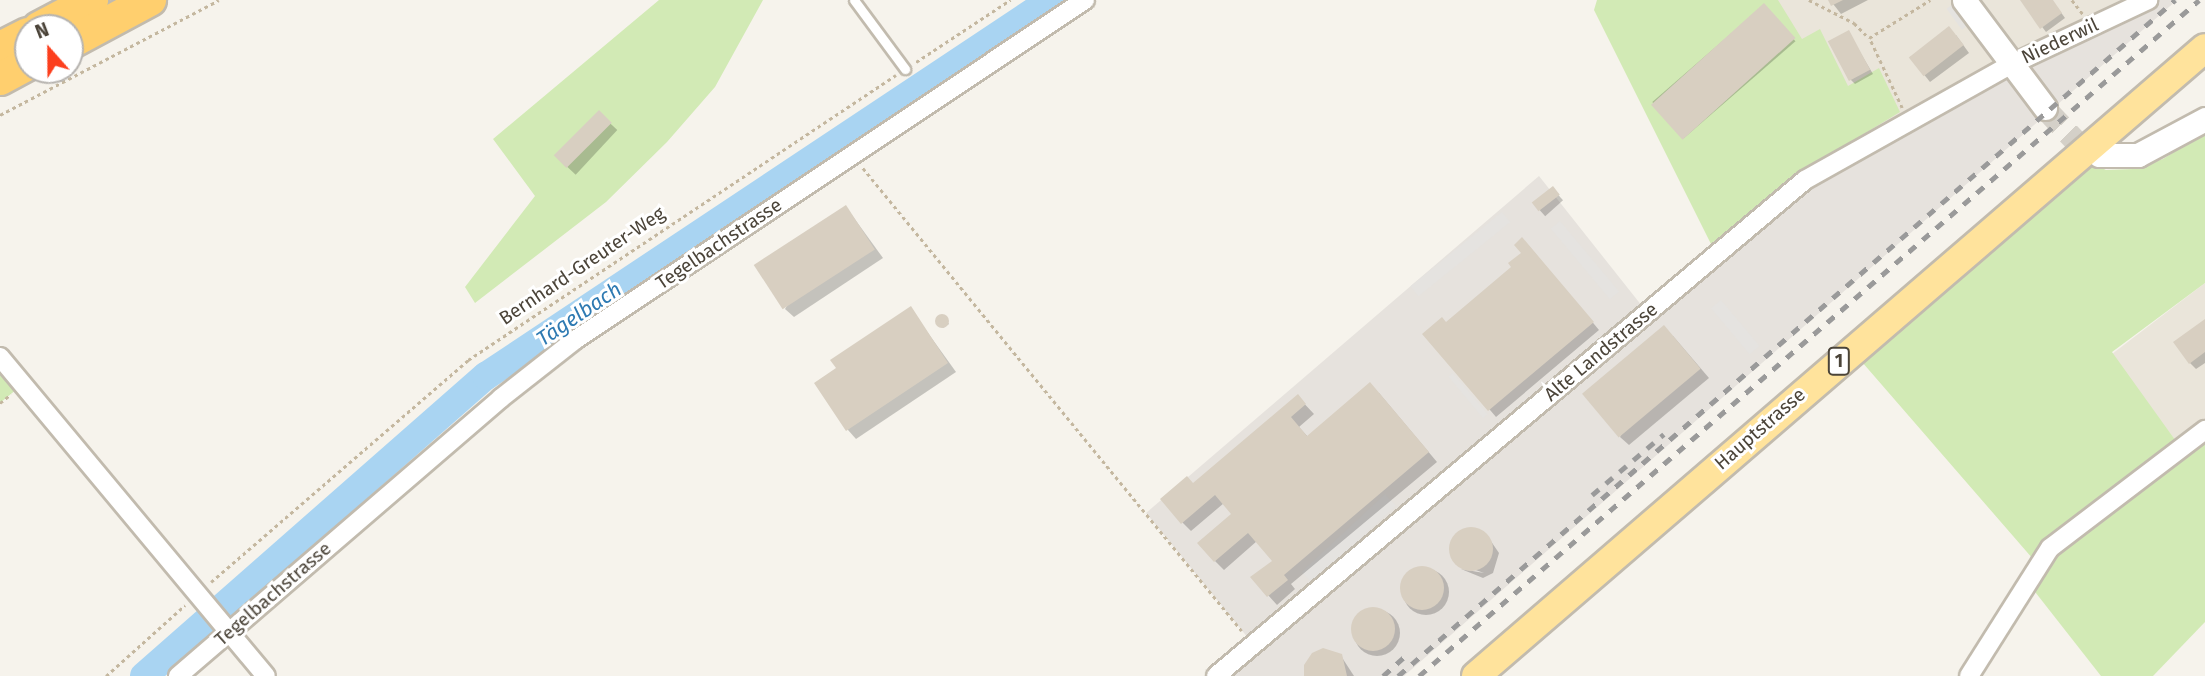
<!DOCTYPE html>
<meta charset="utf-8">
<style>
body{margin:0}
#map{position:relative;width:2205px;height:676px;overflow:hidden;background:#f6f3ec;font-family:"Fira Sans",sans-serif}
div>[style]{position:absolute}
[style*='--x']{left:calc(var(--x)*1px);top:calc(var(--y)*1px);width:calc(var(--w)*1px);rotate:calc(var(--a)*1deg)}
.residential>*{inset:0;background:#eae5da}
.industrial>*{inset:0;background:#e6e2dd}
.green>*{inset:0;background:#d2eab5}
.parking>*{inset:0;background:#e5e3e0;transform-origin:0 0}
.shadow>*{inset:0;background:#0003;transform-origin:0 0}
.round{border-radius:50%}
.river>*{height:28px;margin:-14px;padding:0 14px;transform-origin:14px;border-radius:14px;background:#a9d4f2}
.building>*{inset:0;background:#d8cfc1;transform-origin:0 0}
.tertiary-tunnel>*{height:23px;margin-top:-11.5px;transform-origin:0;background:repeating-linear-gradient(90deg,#d4d0c8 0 23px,transparent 0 34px)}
.path>*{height:2.5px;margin-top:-1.25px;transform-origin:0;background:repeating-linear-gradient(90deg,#c4b79f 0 3.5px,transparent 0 7px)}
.roads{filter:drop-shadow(2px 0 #c2bbae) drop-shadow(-2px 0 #c2bbae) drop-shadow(0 2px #c2bbae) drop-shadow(0 -2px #c2bbae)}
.service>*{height:9px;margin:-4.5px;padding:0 4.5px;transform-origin:4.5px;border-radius:4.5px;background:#fff}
.minor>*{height:18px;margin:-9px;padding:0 9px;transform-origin:9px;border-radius:9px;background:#fff}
.tertiary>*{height:23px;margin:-11.5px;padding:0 11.5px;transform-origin:11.5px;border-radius:11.5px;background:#fff}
.primary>*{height:28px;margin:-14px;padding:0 14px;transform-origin:14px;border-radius:14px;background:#ffe39c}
.motorway>*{height:32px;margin:-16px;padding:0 16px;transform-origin:16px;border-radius:16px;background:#ffcf6e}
.rail>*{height:4.5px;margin-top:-2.25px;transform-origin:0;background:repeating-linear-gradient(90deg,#9a9a9a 0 9px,transparent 0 18px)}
span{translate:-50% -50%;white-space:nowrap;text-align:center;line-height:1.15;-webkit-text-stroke:6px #fff;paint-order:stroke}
.shield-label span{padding:2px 5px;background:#fff;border:2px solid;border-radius:5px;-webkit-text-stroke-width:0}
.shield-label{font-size:18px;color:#4b4439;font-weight:700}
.street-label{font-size:19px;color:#4b4439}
.water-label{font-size:21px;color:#2e7ab2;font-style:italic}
.north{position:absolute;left:14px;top:14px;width:70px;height:70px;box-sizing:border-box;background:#fff;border:2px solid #b7b4b0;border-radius:50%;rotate:339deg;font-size:19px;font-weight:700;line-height:28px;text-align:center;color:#4b4439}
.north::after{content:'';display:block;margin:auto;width:24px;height:32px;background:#fc3f1d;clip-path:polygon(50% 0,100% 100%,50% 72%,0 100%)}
</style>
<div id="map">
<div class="residential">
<i style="clip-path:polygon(1774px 0,2148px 0,1850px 153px)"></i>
<i style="clip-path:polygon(2205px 283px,2205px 423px,2177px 443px,2112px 354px)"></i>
</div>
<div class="industrial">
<i style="clip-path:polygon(2148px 0,2177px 0,1404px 676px,1216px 676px,1253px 644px,1146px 513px,1539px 176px,1642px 306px,1805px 180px)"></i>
</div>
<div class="green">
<i style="clip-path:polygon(659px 0,763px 0,715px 87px,667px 142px,606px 202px,475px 303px,465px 287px,535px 196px,493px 139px)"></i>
<i style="clip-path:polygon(1597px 0,1778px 0,1802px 39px,1820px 29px,1848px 86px,1879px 68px,1900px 112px,1803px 171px,1711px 244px,1594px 10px)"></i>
<i style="clip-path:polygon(2205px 132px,2205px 283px,2112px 352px,2178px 444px,2033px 559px,1862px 362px,2091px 163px,2106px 170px,2133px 169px,2163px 159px)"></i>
<i style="clip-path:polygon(0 357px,23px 384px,0 403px)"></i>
<i style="clip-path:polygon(2205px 435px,2205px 622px,2153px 676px,2101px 676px,2028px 583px,2037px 565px)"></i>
</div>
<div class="parking">
<i style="left:1953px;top:4px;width:26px;height:8px;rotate:54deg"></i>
<i style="left:1502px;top:212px;width:13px;height:118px;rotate:51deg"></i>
<i style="left:1560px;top:221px;width:92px;height:12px;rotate:50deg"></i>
<i style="left:1721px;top:300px;width:60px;height:13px;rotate:50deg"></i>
<i style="left:1453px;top:373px;width:54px;height:6px;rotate:50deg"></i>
<i style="left:1385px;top:494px;width:16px;height:114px;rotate:47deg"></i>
</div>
<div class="shadow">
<i style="clip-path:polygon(1830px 0,1868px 0,1841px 14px)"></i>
<i style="clip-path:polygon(2022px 0,2052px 0,2065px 18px,2046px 32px)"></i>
<i style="left:1764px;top:5px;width:48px;height:148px;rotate:49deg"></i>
<i style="clip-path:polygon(1848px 32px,1873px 74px,1855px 84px,1851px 80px)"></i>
<i style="clip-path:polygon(1956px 35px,1969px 53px,1930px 82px,1910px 57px)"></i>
<i style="left:599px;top:113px;width:25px;height:61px;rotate:43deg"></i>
<i style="left:1553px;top:189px;width:15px;height:24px;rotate:48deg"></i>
<i style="clip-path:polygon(846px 207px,883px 258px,794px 317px,785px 309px)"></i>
<i style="clip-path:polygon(1529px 246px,1599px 330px,1496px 417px,1425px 334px,1446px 324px,1514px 267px)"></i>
<i style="clip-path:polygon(910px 308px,956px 372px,856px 439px,848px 430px,838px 369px)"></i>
<i style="clip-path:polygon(943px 316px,949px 324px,943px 328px,936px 321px)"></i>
<i style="clip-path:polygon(2205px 321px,2205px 363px,2196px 369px,2190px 363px)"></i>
<i style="clip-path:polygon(1673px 336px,1709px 378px,1629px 445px,1620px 437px)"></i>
<i style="clip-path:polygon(1379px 393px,1437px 462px,1291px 584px,1295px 589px,1277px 605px,1252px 577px,1274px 562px,1257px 541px,1224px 570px,1215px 561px,1234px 515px,1224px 503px,1191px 531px,1182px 522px,1193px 485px,1298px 397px,1314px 414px,1299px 427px,1308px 437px)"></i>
<i style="clip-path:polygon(1469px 529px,1486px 534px,1499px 553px,1493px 573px,1483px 578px,1461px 569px,1484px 573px,1456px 563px,1451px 544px,1458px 533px)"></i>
<i class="round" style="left:1403px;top:569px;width:46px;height:46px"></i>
<i class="round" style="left:1354px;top:610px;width:46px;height:46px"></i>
<i style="clip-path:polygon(1341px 656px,1354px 676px,1308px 676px)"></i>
</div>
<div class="river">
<i style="--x:144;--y:676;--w:455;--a:-41.3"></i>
<i style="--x:486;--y:376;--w:679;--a:-33.64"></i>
</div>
<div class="building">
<i style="clip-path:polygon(1828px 0,1843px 0,1831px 6px)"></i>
<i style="clip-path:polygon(2020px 0,2053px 0,2062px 13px,2040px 29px)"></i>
<i style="left:1764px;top:3px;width:47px;height:152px;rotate:48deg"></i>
<i style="left:1949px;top:26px;width:24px;height:51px;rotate:52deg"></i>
<i style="left:1849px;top:30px;width:45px;height:24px;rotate:62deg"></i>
<i style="left:599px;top:110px;width:18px;height:64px;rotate:45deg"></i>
<i style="left:1553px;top:186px;width:11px;height:27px;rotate:52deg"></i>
<i style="left:846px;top:205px;width:53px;height:110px;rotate:57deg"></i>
<i style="clip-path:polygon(1522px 237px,1594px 322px,1488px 411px,1422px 334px,1442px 317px,1446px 322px,1511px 267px,1508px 263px,1521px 253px,1514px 245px)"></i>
<i style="clip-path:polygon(911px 306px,948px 363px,846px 431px,814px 383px,836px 368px,830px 360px)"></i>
<i class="round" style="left:935px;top:314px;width:14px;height:14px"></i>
<i style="clip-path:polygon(2205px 319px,2205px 352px,2189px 364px,2173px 342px)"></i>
<i style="left:1664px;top:325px;width:57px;height:107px;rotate:50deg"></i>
<i style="clip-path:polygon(1370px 382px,1429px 452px,1284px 575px,1288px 580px,1267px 597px,1250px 577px,1272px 561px,1248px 533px,1214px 562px,1197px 543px,1231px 514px,1215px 495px,1181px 524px,1160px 499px,1187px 476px,1193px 483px,1298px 394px,1306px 404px,1291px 417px,1307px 436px)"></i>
<i class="round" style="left:1449px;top:527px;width:44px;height:44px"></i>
<i class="round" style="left:1400px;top:566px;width:44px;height:44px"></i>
<i class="round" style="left:1351px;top:607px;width:44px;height:44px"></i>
<i style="clip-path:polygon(1323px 648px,1342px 654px,1347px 676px,1304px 676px,1304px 665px,1312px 653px)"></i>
</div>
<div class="tertiary-tunnel">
<i style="--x:2045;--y:108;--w:45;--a:46.8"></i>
<i style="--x:2076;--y:141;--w:27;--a:31"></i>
</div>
<div class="path">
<i style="--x:1809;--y:0;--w:51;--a:27.1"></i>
<i style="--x:1854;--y:23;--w:21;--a:45"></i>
<i style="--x:2072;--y:0;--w:18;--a:52"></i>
<i style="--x:916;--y:62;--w:113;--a:-33.4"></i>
<i style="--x:1902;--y:108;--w:77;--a:-115.2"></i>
<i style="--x:1869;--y:38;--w:72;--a:-31.9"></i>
<i style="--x:0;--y:115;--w:247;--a:-27.7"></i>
<i style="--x:863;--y:168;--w:598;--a:50.7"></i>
<i style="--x:0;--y:403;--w:14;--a:-39"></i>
<i style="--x:211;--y:582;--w:340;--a:-40.8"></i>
<i style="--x:468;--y:360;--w:514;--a:-33.66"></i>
<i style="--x:106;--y:676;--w:106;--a:-41.9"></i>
</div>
<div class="roads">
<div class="service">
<i style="--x:854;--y:0;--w:86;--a:53.5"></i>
</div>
<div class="minor">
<i style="--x:0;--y:357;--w:415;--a:50.2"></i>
<i style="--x:178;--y:676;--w:426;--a:-40.7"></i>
<i style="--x:501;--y:398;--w:94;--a:-38.1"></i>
<i style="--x:575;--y:340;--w:613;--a:-33.69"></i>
<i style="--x:1216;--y:676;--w:770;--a:-40.1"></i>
<i style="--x:1805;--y:180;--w:235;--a:-29.3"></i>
<i style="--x:2010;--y:65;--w:153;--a:-25.2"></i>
<i style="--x:1969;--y:676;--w:151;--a:-57.7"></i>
<i style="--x:2050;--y:548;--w:195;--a:-37.3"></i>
</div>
<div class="tertiary">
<i style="--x:1964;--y:0;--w:135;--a:53.1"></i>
<i style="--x:2099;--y:155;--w:39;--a:0"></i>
<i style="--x:2138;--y:155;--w:76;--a:-28.2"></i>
</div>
<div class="primary">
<i style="--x:1476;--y:676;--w:962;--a:-40.74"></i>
</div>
<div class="motorway">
<i style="--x:39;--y:28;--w:60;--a:-27.8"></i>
<i style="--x:70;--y:43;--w:91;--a:-28.3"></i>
<i style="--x:0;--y:48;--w:31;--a:-27"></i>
<i style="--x:0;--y:79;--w:32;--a:-28"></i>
</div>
</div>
<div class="rail">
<i style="--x:1592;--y:495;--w:94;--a:-40.3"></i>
<i style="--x:1383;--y:676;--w:31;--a:-42"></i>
<i style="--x:1398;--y:676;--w:1030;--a:-41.02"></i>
<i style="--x:1419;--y:676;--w:1032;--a:-40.91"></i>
</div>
<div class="shield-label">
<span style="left:1839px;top:361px">1</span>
</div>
<div class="street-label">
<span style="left:2060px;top:41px;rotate:-25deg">Niederwil</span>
<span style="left:719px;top:244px;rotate:-34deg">Tegelbachstrasse</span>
<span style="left:582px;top:266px;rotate:-34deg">Bernhard-Greuter-Weg</span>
<span style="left:1601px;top:352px;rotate:-40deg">Alte Landstrasse</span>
<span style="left:1760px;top:429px;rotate:-41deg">Hauptstrasse</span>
<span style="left:273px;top:594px;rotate:-41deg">Tegelbachstrasse</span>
</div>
<div class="water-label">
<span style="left:579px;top:314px;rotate:-34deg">Tägelbach</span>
</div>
<div class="north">N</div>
</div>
